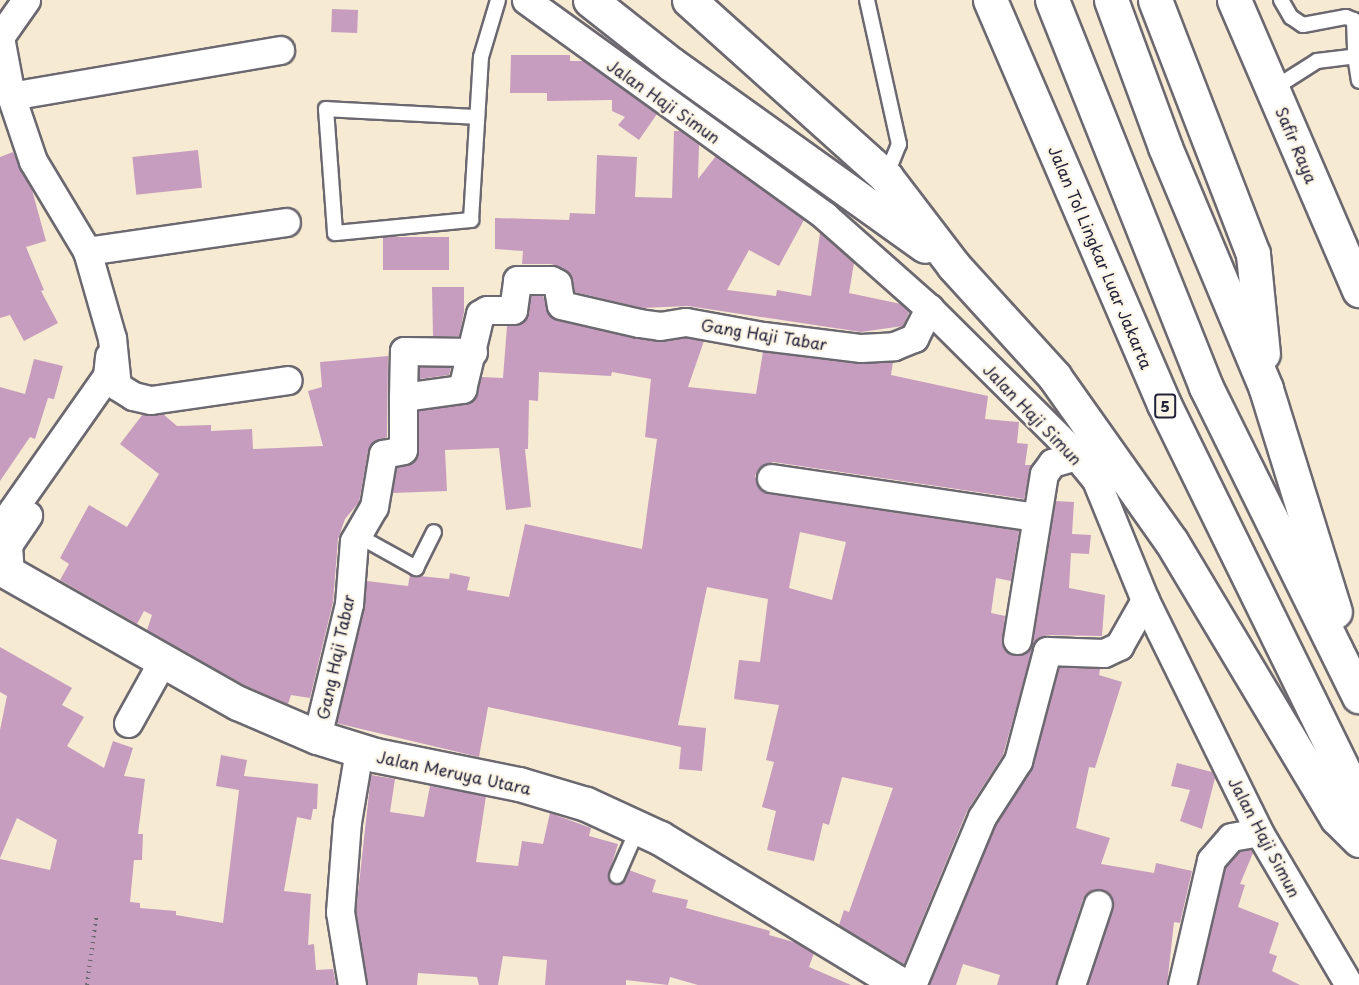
<!DOCTYPE html>
<style>
body{margin:0}
#map{position:relative;width:1359px;height:985px;overflow:hidden;background:#f6ead2;font-family:"Playpen Sans",sans-serif}
div>[style]{position:absolute}
[style*='--x']{left:calc(var(--x)*1px);top:calc(var(--y)*1px);width:calc(var(--w)*1px);rotate:calc(var(--a)*1deg)}
.building>*{inset:0;background:#c69dbe;transform-origin:0 0}
.path>*{height:4px;margin-top:-2px;transform-origin:0;background:repeating-linear-gradient(90deg,#6c6870 0 1.5px,transparent 0 6px)}
.roads{filter:drop-shadow(2px 0 #6c6870) drop-shadow(-2px 0 #6c6870) drop-shadow(0 2px #6c6870) drop-shadow(0 -2px #6c6870)}
.service>*{height:14px;margin:-7px;padding:0 7px;transform-origin:7px;border-radius:7px;background:#fff}
.minor>*{height:27px;margin:-13.5px;padding:0 13.5px;transform-origin:13.5px;border-radius:13.5px;background:#fff}
.tertiary>*{height:33px;margin:-16.5px;padding:0 16.5px;transform-origin:16.5px;border-radius:16.5px;background:#fff}
.secondary>*{height:33px;margin:-16.5px;padding:0 16.5px;transform-origin:16.5px;border-radius:16.5px;background:#fff}
.motorway>*{height:33px;margin:-16.5px;padding:0 16.5px;transform-origin:16.5px;border-radius:16.5px;background:#fff}
span{translate:-50% -50%;white-space:nowrap;text-align:center;line-height:1.15;-webkit-text-stroke:4.5px #fcf5e5;paint-order:stroke}
.shield-label span{padding:2px 4px;background:#fcf5e5;border:2px solid;border-radius:4px;-webkit-text-stroke-width:0}
.shield-label{font-size:15px;color:#22223b;font-weight:700}
.street-label{font-size:16px;color:#22223b}
</style>
<div id="map">
<div class="building">
<i style="left:332px;top:9px;width:26px;height:23px;rotate:2deg"></i>
<i style="clip-path:polygon(511px 55px,570px 55px,570px 61px,584px 61px,657px 114px,639px 140px,618px 125px,625px 117px,612px 111px,612px 100px,547px 101px,547px 93px,510px 93px)"></i>
<i style="clip-path:polygon(674px 131px,680px 131px,699px 145px,698px 179px,716px 156px,804px 220px,779px 266px,749px 250px,727px 290px,776px 296px,777px 290px,811px 296px,820px 233px,854px 263px,849px 293px,901px 304px,909px 312px,903px 326px,861px 332px,688px 306px,642px 308px,575px 292px,570px 274px,564px 269px,551px 264px,522px 264px,523px 251px,495px 249px,495px 218px,569px 220px,570px 213px,595px 214px,597px 155px,637px 157px,635px 197px,672px 198px)"></i>
<i style="left:198px;top:150px;width:38px;height:66px;rotate:84deg"></i>
<i style="clip-path:polygon(13px 152px,32px 190px,46px 241px,26px 247px,44px 290px,41px 291px,58px 323px,24px 341px,10px 315px,0 318px,0 157px)"></i>
<i style="left:449px;top:237px;width:33px;height:66px;rotate:90deg"></i>
<i style="clip-path:polygon(432px 287px,464px 287px,464px 312px,459px 336px,433px 336px)"></i>
<i style="clip-path:polygon(evenodd,531px 296px,543px 296px,549px 315px,557px 320px,658px 342px,686px 338px,704px 341px,688px 387px,756px 394px,763px 352px,859px 364px,893px 362px,891px 375px,988px 396px,985px 419px,1019px 422px,1017px 443px,1028px 444px,1025px 465px,1031px 465px,1024px 499px,773px 462px,759px 468px,755px 476px,761px 490px,769px 494px,1019px 531px,1011px 581px,996px 578px,991px 613px,1005px 616px,1002px 645px,1014px 655px,1023px 654px,1033px 643px,1056px 501px,1074px 502px,1072px 534px,1091px 535px,1089px 554px,1071px 553px,1069px 588px,1105px 595px,1102px 636px,1047px 635px,1035px 641px,1003px 755px,967px 811px,904px 964px,839px 925px,844px 910px,849px 912px,893px 788px,842px 777px,829px 825px,823px 823px,814px 861px,767px 850px,776px 811px,762px 807px,774px 762px,766px 760px,779px 705px,734px 699px,739px 660px,760px 662px,768px 599px,707px 587px,678px 725px,706px 728px,702px 771px,679px 769px,681px 747px,488px 707px,479px 757px,336px 723px,364px 608px,367px 581px,408px 586px,410px 575px,449px 579px,450px 573px,470px 577px,467px 590px,509px 597px,525px 524px,642px 549px,657px 439px,645px 437px,651px 379px,612px 372px,611px 376px,539px 372px,538px 401px,529px 400px,528px 449px,525px 449px,531px 507px,506px 510px,499px 448px,445px 450px,447px 491px,392px 493px,397px 467px,412px 463px,417px 456px,419px 411px,465px 404px,473px 400px,481px 377px,503px 378px,507px 326px,526px 319px,531px 296px,800px 532px,846px 542px,832px 600px,789px 588px,800px 532px)"></i>
<i style="clip-path:polygon(388px 356px,387px 437px,372px 443px,368px 451px,359px 502px,345px 519px,338px 539px,333px 602px,310px 698px,291px 695px,288px 704px,246px 686px,147px 630px,152px 615px,144px 611px,137px 624px,60px 580px,69px 564px,60px 558px,89px 505px,127px 527px,159px 474px,120px 444px,143px 414px,163px 414px,177px 426px,211px 425px,211px 431px,252px 429px,253px 449px,323px 446px,308px 391px,322px 387px,320px 362px)"></i>
<i style="clip-path:polygon(34px 359px,63px 366px,54px 399px,48px 398px,35px 439px,30px 437px,0 481px,0 387px,25px 394px)"></i>
<i style="clip-path:polygon(419px 367px,451px 367px,449px 375px,419px 379px)"></i>
<i style="clip-path:polygon(0 647px,72px 688px,62px 705px,84px 717px,67px 746px,104px 768px,113px 741px,133px 748px,124px 776px,145px 779px,138px 834px,143px 834px,142px 860px,134px 860px,130px 902px,140px 903px,140px 908px,176px 911px,176px 915px,223px 923px,239px 790px,216px 786px,221px 755px,247px 760px,244px 776px,318px 784px,317px 809px,313px 809px,311px 820px,297px 817px,284px 891px,311px 894px,308px 945px,314px 944px,316px 970px,333px 969px,336px 985px,0 985px,0 859px,50px 870px,57px 840px,17px 818px,0 858px,0 730px,7px 696px,0 692px)"></i>
<i style="clip-path:polygon(1059px 667px,1100px 669px,1099px 675px,1122px 682px,1095px 768px,1089px 767px,1076px 828px,1110px 838px,1101px 864px,1154px 873px,1156px 863px,1192px 871px,1180px 923px,1174px 922px,1167px 985px,1088px 985px,1113px 908px,1110px 894px,1095px 889px,1083px 899px,1056px 985px,997px 985px,1000px 975px,963px 964px,956px 985px,929px 985px,996px 824px,1033px 765px)"></i>
<i style="clip-path:polygon(1177px 763px,1212px 772px,1215px 778px,1202px 829px,1180px 821px,1190px 790px,1171px 786px)"></i>
<i style="clip-path:polygon(371px 775px,395px 779px,390px 812px,424px 817px,430px 786px,486px 796px,476px 862px,518px 866px,522px 841px,543px 844px,550px 813px,591px 828px,589px 836px,618px 844px,608px 876px,613px 884px,623px 883px,629px 870px,656px 880px,652px 892px,688px 900px,686px 908px,770px 931px,769px 935px,797px 943px,814px 953px,809px 967px,851px 985px,698px 985px,670px 977px,668px 985px,626px 980px,626px 985px,545px 985px,547px 960px,503px 956px,498px 985px,479px 985px,477px 977px,418px 973px,417px 985px,367px 985px,356px 911px)"></i>
<i style="clip-path:polygon(1251px 849px,1253px 853px,1240px 884px,1245px 885px,1238px 907px,1279px 923px,1269px 953px,1277px 956px,1272px 971px,1300px 985px,1198px 985px,1225px 867px,1239px 852px)"></i>
</div>
<div class="path">
<i style="--x:87;--y:985;--w:68;--a:-82.3"></i>
</div>
<div class="roads">
<div class="service">
<i style="--x:867;--y:0;--w:148;--a:77.5"></i>
<i style="--x:899;--y:144;--w:35;--a:112"></i>
<i style="--x:1281;--y:0;--w:20;--a:60"></i>
<i style="--x:1291;--y:17;--w:14;--a:34"></i>
<i style="--x:1303;--y:25;--w:44;--a:-10.5"></i>
<i style="--x:1346;--y:17;--w:9;--a:21"></i>
<i style="--x:1354;--y:20;--w:36;--a:88"></i>
<i style="--x:1355;--y:56;--w:4;--a:14"></i>
<i style="--x:1273;--y:89;--w:52;--a:-32.5"></i>
<i style="--x:1317;--y:61;--w:38;--a:-7"></i>
<i style="--x:1355;--y:56;--w:25;--a:81"></i>
<i style="--x:477;--y:117;--w:151;--a:-177"></i>
<i style="--x:326;--y:109;--w:124;--a:85.8"></i>
<i style="--x:335;--y:233;--w:137;--a:-5.5"></i>
<i style="--x:471;--y:220;--w:163;--a:-86.5"></i>
<i style="--x:481;--y:57;--w:59;--a:-73.4"></i>
<i style="--x:354;--y:541;--w:10;--a:-11"></i>
<i style="--x:364;--y:539;--w:60;--a:29.1"></i>
<i style="--x:416;--y:568;--w:40;--a:-63.4"></i>
<i style="--x:617;--y:876;--w:52;--a:-66.4"></i>
</div>
<div class="minor">
<i style="--x:26;--y:0;--w:45;--a:125.1"></i>
<i style="--x:0;--y:37;--w:60;--a:79.4"></i>
<i style="--x:11;--y:96;--w:69;--a:71.3"></i>
<i style="--x:33;--y:161;--w:105;--a:59"></i>
<i style="--x:87;--y:251;--w:91;--a:74"></i>
<i style="--x:112;--y:338;--w:48;--a:84.1"></i>
<i style="--x:117;--y:386;--w:19;--a:32"></i>
<i style="--x:133;--y:396;--w:18;--a:13"></i>
<i style="--x:151;--y:400;--w:138;--a:-8.3"></i>
<i style="--x:526;--y:0;--w:369;--a:35.8"></i>
<i style="--x:825;--y:216;--w:139;--a:41.5"></i>
<i style="--x:929;--y:308;--w:197;--a:44.8"></i>
<i style="--x:1069;--y:447;--w:43;--a:50.7"></i>
<i style="--x:1096;--y:480;--w:130;--a:67.8"></i>
<i style="--x:1145;--y:600;--w:258;--a:63.8"></i>
<i style="--x:1259;--y:832;--w:178;--a:59.5"></i>
<i style="--x:11;--y:96;--w:273;--a:-9.7"></i>
<i style="--x:87;--y:251;--w:201;--a:-8.3"></i>
<i style="--x:403;--y:397;--w:46;--a:-88.8"></i>
<i style="--x:404;--y:351;--w:69;--a:0.8"></i>
<i style="--x:771;--y:478;--w:267;--a:8.4"></i>
<i style="--x:0;--y:528;--w:186;--a:-54.9"></i>
<i style="--x:107;--y:376;--w:20;--a:-84"></i>
<i style="--x:10;--y:574;--w:29;--a:-94"></i>
<i style="--x:8;--y:545;--w:36;--a:-56"></i>
<i style="--x:1017;--y:640;--w:168;--a:-80.8"></i>
<i style="--x:1044;--y:474;--w:14;--a:-54"></i>
<i style="--x:1052;--y:463;--w:25;--a:-16"></i>
<i style="--x:128;--y:723;--w:72;--a:-60.9"></i>
<i style="--x:317;--y:737;--w:137;--a:-76.5"></i>
<i style="--x:349;--y:604;--w:63;--a:-85.5"></i>
<i style="--x:354;--y:541;--w:39;--a:-60"></i>
<i style="--x:374;--y:507;--w:54;--a:-80.4"></i>
<i style="--x:383;--y:454;--w:20;--a:-11"></i>
<i style="--x:403;--y:450;--w:53;--a:-90"></i>
<i style="--x:403;--y:397;--w:60;--a:-7.7"></i>
<i style="--x:462;--y:389;--w:77;--a:-76.5"></i>
<i style="--x:480;--y:314;--w:8;--a:-30"></i>
<i style="--x:487;--y:310;--w:26;--a:0"></i>
<i style="--x:513;--y:310;--w:30;--a:-82"></i>
<i style="--x:517;--y:280;--w:34;--a:0"></i>
<i style="--x:551;--y:280;--w:7;--a:27"></i>
<i style="--x:557;--y:283;--w:22;--a:80"></i>
<i style="--x:561;--y:305;--w:80;--a:13"></i>
<i style="--x:639;--y:323;--w:21;--a:8"></i>
<i style="--x:660;--y:326;--w:26;--a:-9"></i>
<i style="--x:686;--y:322;--w:78;--a:10.3"></i>
<i style="--x:763;--y:336;--w:99;--a:7"></i>
<i style="--x:861;--y:348;--w:33;--a:-3"></i>
<i style="--x:894;--y:346;--w:22;--a:-22"></i>
<i style="--x:914;--y:338;--w:34;--a:-63"></i>
<i style="--x:352;--y:985;--w:74;--a:-99.3"></i>
<i style="--x:340;--y:912;--w:90;--a:-85.6"></i>
<i style="--x:347;--y:822;--w:73;--a:-80.5"></i>
<i style="--x:912;--y:985;--w:182;--a:-67.4"></i>
<i style="--x:982;--y:817;--w:67;--a:-57.3"></i>
<i style="--x:1018;--y:761;--w:114;--a:-75.2"></i>
<i style="--x:1047;--y:651;--w:57;--a:2"></i>
<i style="--x:1104;--y:653;--w:17;--a:-25"></i>
<i style="--x:1119;--y:646;--w:53;--a:-60.5"></i>
<i style="--x:1071;--y:985;--w:85;--a:-71.6"></i>
<i style="--x:1182;--y:985;--w:128;--a:-76.9"></i>
<i style="--x:1211;--y:860;--w:30;--a:-49"></i>
<i style="--x:1231;--y:837;--w:28;--a:-10"></i>
</div>
<div class="tertiary">
<i style="--x:1234;--y:0;--w:316;--a:66.7"></i>
</div>
<div class="secondary">
<i style="--x:0;--y:568;--w:274;--a:29.6"></i>
<i style="--x:238;--y:703;--w:86;--a:23.3"></i>
<i style="--x:317;--y:737;--w:61;--a:17.2"></i>
<i style="--x:375;--y:755;--w:147;--a:11.4"></i>
<i style="--x:519;--y:784;--w:70;--a:16.6"></i>
<i style="--x:586;--y:804;--w:81;--a:24.7"></i>
<i style="--x:660;--y:838;--w:283;--a:31.3"></i>
</div>
<div class="motorway">
<i style="--x:590;--y:0;--w:103;--a:38.3"></i>
<i style="--x:671;--y:64;--w:312;--a:35.6"></i>
<i style="--x:689;--y:0;--w:265;--a:41.9"></i>
<i style="--x:886;--y:177;--w:112;--a:52.6"></i>
<i style="--x:954;--y:266;--w:149;--a:47.7"></i>
<i style="--x:1054;--y:376;--w:202;--a:54.7"></i>
<i style="--x:1171;--y:541;--w:323;--a:59.1"></i>
<i style="--x:1337;--y:818;--w:31;--a:45"></i>
<i style="--x:990;--y:0;--w:440;--a:66.7"></i>
<i style="--x:1164;--y:404;--w:443;--a:63.9"></i>
<i style="--x:1052;--y:0;--w:417;--a:68.3"></i>
<i style="--x:1206;--y:387;--w:345;--a:63.7"></i>
<i style="--x:1111;--y:0;--w:157;--a:69.8"></i>
<i style="--x:1165;--y:147;--w:262;--a:67.3"></i>
<i style="--x:1266;--y:389;--w:233;--a:72.8"></i>
<i style="--x:1155;--y:0;--w:272;--a:68.9"></i>
<i style="--x:1253;--y:254;--w:100;--a:84.3"></i>
</div>
</div>
<div class="shield-label">
<span style="left:1165px;top:406px">5</span>
</div>
<div class="street-label">
<span style="left:664px;top:101px;rotate:35deg">Jalan Haji Simun</span>
<span style="left:1297px;top:145px;rotate:67deg">Safir Raya</span>
<span style="left:1101px;top:257px;rotate:67deg">Jalan Tol Lingkar Luar Jakarta</span>
<span style="left:764px;top:334px;rotate:9deg">Gang Haji Tabar</span>
<span style="left:1033px;top:414px;rotate:46deg">Jalan Haji Simun</span>
<span style="left:335px;top:657px;rotate:-78deg">Gang Haji Tabar</span>
<span style="left:454px;top:772px;rotate:12deg">Jalan Meruya Utara</span>
<span style="left:1265px;top:837px;rotate:62deg">Jalan Haji Simun</span>
</div>
</div>
